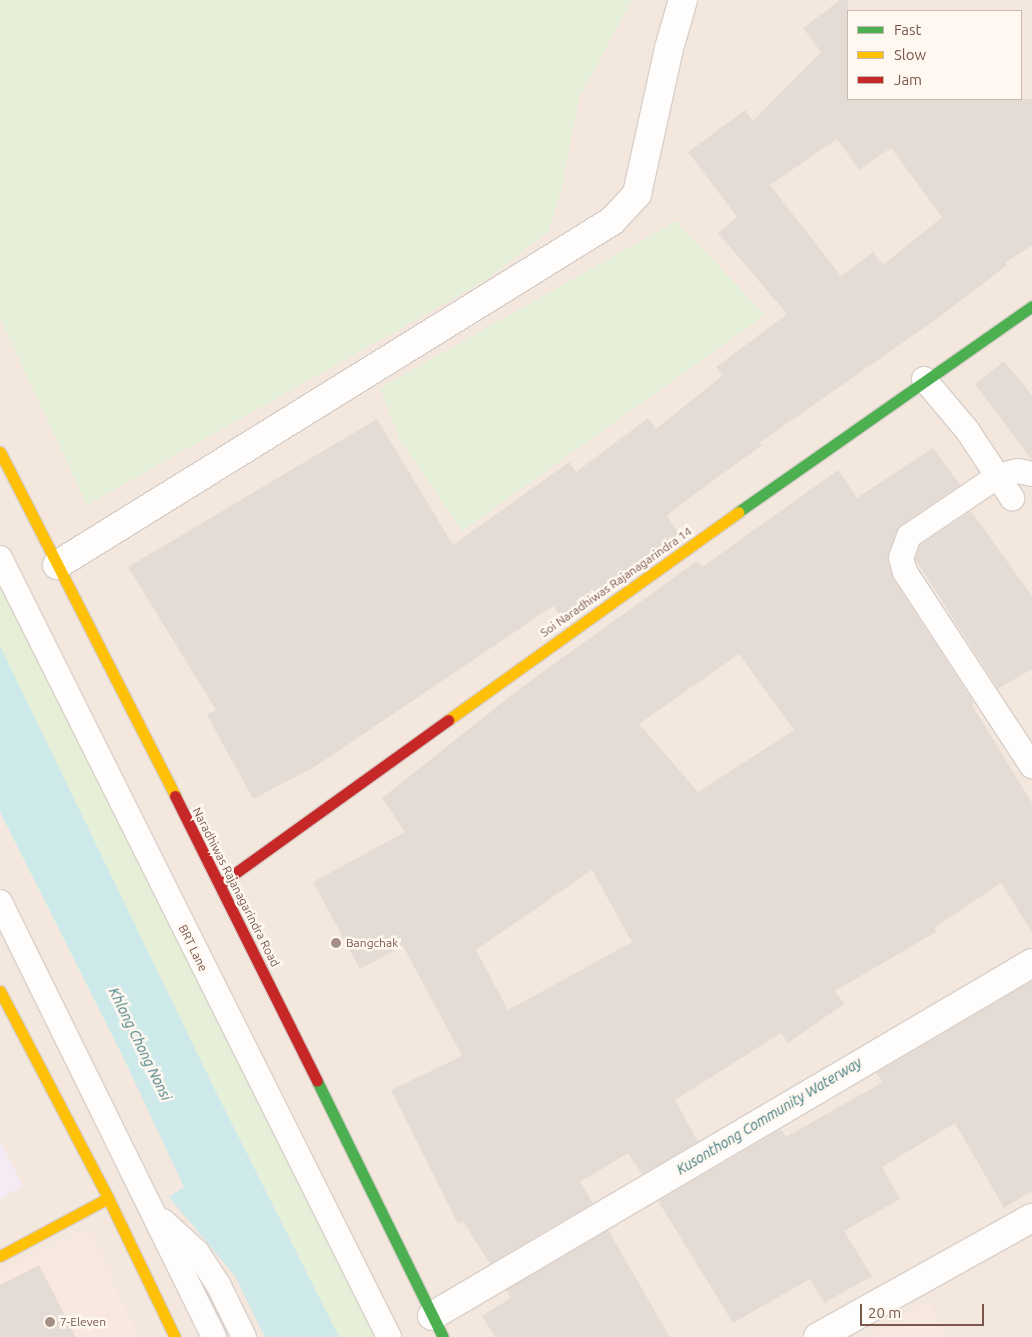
<!DOCTYPE html>
<style>
body{margin:0}
#map{position:relative;width:1032px;height:1337px;overflow:hidden;background:#f8f3ee;font-family:Ubuntu,sans-serif}
div>[style]{position:absolute}
[style*='--x']{left:calc(var(--x)*1px);top:calc(var(--y)*1px);width:calc(var(--w)*1px);rotate:calc(var(--a)*1deg)}
.residential>*{inset:0;background:#f4e8de}
.commercial>*{inset:0;background:#f8e8e1}
.education>*{inset:0;background:#f4ebf5}
.green>*{inset:0;background:#e6efd8}
.water>*{inset:0;background:#cee9ea}
.building>*{inset:0;background:#e5dbd5}
.roads{filter:drop-shadow(1px 0 #d8cfca) drop-shadow(-1px 0 #d8cfca) drop-shadow(0 1px #d8cfca) drop-shadow(0 -1px #d8cfca)}
.lane>*{height:24px;margin:-12px;padding:0 12px;transform-origin:12px;border-radius:12px;background:#fefdfc}
.street>*{height:28px;margin:-14px;padding:0 14px;transform-origin:14px;border-radius:14px;background:#fefdfc}
.fast>*{height:11px;margin:-5.5px;padding:0 5.5px;transform-origin:5.5px;border-radius:5.5px;background:#4caf50}
.slow>*{height:11px;margin:-5.5px;padding:0 5.5px;transform-origin:5.5px;border-radius:5.5px;background:#ffc107}
.jam>*{height:11px;margin:-5.5px;padding:0 5.5px;transform-origin:5.5px;border-radius:5.5px;background:#c62828}
.dots>*{width:14px;height:14px;translate:-50% -50%;box-sizing:border-box;border:2px solid #fff8f0;border-radius:50%}
span{translate:-50% -50%;white-space:nowrap;text-align:center;line-height:1.15;-webkit-text-stroke:5px #fff8f0;paint-order:stroke}
.street-label{font-size:12px;color:#79574b}
.poi-label{font-size:12px;color:#79574b}
.left{translate:0 -50%;text-align:left}
.water-label{font-size:14px;color:#3d797e;font-style:italic}
.legend{position:absolute;left:847px;top:10px;width:175px;height:90px;box-sizing:border-box;background:#fff8f0;border:1px solid #c9b8ae;margin:0;padding:6px 9px;list-style:none;font-size:15px;color:#79574b}
.legend li{display:flex;align-items:center;gap:10px;height:25px}
.legend b{width:25px;border:1px solid #c9b8ae}
.scale{position:absolute;left:860px;top:1304px;width:124px;height:22px;box-sizing:border-box;border:2px solid #79574b;border-top:0;padding-left:6px;font-size:15px;line-height:18px;white-space:nowrap;color:#79574b;-webkit-text-stroke:4px #fff8f0;paint-order:stroke}
</style>
<div id="map">
<div class="residential">
<i style="clip-path:polygon(evenodd,0 0,1032px 0,1032px 1337px,0 1337px,0 0,848px 11px,1021px 11px,1021px 99px,848px 99px,848px 11px)"></i>
</div>
<div class="commercial">
<i style="clip-path:polygon(87px 1229px,139px 1337px,0 1337px,0 1272px)"></i>
<i style="clip-path:polygon(928px 1303px,945px 1337px,870px 1337px)"></i>
</div>
<div class="education">
<i style="clip-path:polygon(0 1141px,23px 1186px,0 1199px)"></i>
</div>
<div class="green">
<i style="clip-path:polygon(0 0,632px 0,579px 98px,561px 191px,548px 232px,485px 281px,87px 505px,0 318px)"></i>
<i style="clip-path:polygon(676px 221px,765px 315px,462px 531px,400px 440px,380px 388px)"></i>
<i style="clip-path:polygon(0 573px,378px 1337px,339px 1337px,215px 1090px,0 648px)"></i>
</div>
<div class="water">
<i style="clip-path:polygon(0 646px,215px 1090px,339px 1337px,265px 1337px,235px 1276px,169px 1197px,184px 1187px,124px 1059px,0 812px)"></i>
</div>
<div class="building">
<i style="clip-path:polygon(evenodd,840px 0,848px 0,848px 99px,1032px 99px,1032px 245px,1005px 263px,1007px 265px,938px 318px,759px 443px,762px 445px,680px 505px,667px 516px,680px 535px,563px 619px,553px 606px,316px 766px,253px 799px,207px 715px,216px 710px,128px 567px,377px 419px,453px 545px,569px 462px,576px 472px,648px 418px,656px 429px,722px 376px,716px 367px,787px 314px,718px 233px,737px 217px,688px 152px,745px 110px,753px 121px,821px 52px,803px 28px,840px 0,837px 139px,859px 170px,891px 148px,942px 217px,883px 265px,873px 252px,841px 276px,770px 185px,837px 139px)"></i>
<i style="clip-path:polygon(1004px 361px,1032px 395px,1032px 460px,975px 384px)"></i>
<i style="clip-path:polygon(evenodd,933px 448px,960px 485px,901px 525px,888px 553px,888px 562px,894px 580px,974px 703px,972px 705px,1032px 803px,1032px 932px,1001px 883px,934px 928px,936px 932px,835px 991px,844px 1004px,788px 1043px,781px 1033px,675px 1100px,698px 1142px,642px 1174px,628px 1153px,580px 1182px,593px 1203px,490px 1264px,463px 1221px,458px 1224px,391px 1090px,462px 1056px,403px 946px,360px 969px,313px 882px,405px 832px,382px 798px,522px 687px,697px 561px,702px 567px,838px 470px,857px 498px,933px 448px,739px 654px,794px 730px,698px 792px,639px 724px,739px 654px,933px 448px,592px 870px,632px 942px,508px 1010px,476px 950px,592px 870px)"></i>
<i style="clip-path:polygon(971px 511px,1032px 596px,1032px 669px,998px 689px,915px 559px,920px 545px)"></i>
<i style="clip-path:polygon(1032px 981px,1032px 1191px,1004px 1208px,955px 1123px,882px 1167px,900px 1199px,844px 1231px,872px 1276px,824px 1303px,810px 1279px,733px 1323px,658px 1201px,781px 1129px,786px 1137px,883px 1082px,876px 1073px)"></i>
<i style="clip-path:polygon(608px 1230px,670px 1337px,495px 1337px,482px 1316px,511px 1298px,506px 1290px)"></i>
<i style="clip-path:polygon(39px 1265px,76px 1337px,0 1337px,0 1285px)"></i>
</div>
<div class="roads">
<div class="lane">
<i style="--x:924;--y:379;--w:67;--a:49.9"></i>
<i style="--x:967;--y:430;--w:82;--a:56.5"></i>
<i style="--x:1032;--y:474;--w:14;--a:-168"></i>
<i style="--x:1018;--y:471;--w:21;--a:166"></i>
<i style="--x:998;--y:476;--w:107;--a:146"></i>
<i style="--x:909;--y:536;--w:23;--a:110"></i>
<i style="--x:901;--y:558;--w:15;--a:74"></i>
<i style="--x:905;--y:572;--w:232;--a:56.8"></i>
<i style="--x:0;--y:558;--w:871;--a:63.46"></i>
<i style="--x:0;--y:902;--w:485;--a:63.8"></i>
<i style="--x:163;--y:1221;--w:46;--a:42.4"></i>
<i style="--x:197;--y:1252;--w:38;--a:57"></i>
<i style="--x:218;--y:1284;--w:59;--a:63.9"></i>
</div>
<div class="street">
<i style="--x:57;--y:565;--w:653;--a:-31.79"></i>
<i style="--x:612;--y:221;--w:37;--a:-47"></i>
<i style="--x:637;--y:194;--w:149;--a:-77.6"></i>
<i style="--x:669;--y:48;--w:50;--a:-73.7"></i>
<i style="--x:432;--y:1316;--w:696;--a:-30.47"></i>
<i style="--x:818;--y:1337;--w:245;--a:-29.1"></i>
</div>
<div class="fast">
<i style="--x:738;--y:512;--w:359;--a:-35"></i>
<i style="--x:317;--y:1081;--w:285;--a:63.8"></i>
</div>
<div class="slow">
<i style="--x:0;--y:452;--w:386;--a:63"></i>
<i style="--x:448;--y:720;--w:357;--a:-35.6"></i>
<i style="--x:0;--y:991;--w:233;--a:62.4"></i>
<i style="--x:108;--y:1198;--w:154;--a:64.3"></i>
<i style="--x:0;--y:1256;--w:123;--a:-28.2"></i>
</div>
<div class="jam">
<i style="--x:175;--y:796;--w:318;--a:63.5"></i>
<i style="--x:220;--y:884;--w:281;--a:-35.7"></i>
</div>
</div>
<div class="dots">
<i style="left:336px;top:943px;background:#a58e84"></i>
<i style="left:50px;top:1322px;background:#a58e84"></i>
</div>
<div class="street-label">
<span style="left:616px;top:582px;rotate:-35deg">Soi Naradhiwas Rajanagarindra 14</span>
<span style="left:236px;top:887px;rotate:63deg">Naradhiwas Rajanagarindra Road</span>
<span style="left:193px;top:948px;rotate:64deg">BRT Lane</span>
</div>
<div class="poi-label">
<span class="left" style="left:346px;top:943px">Bangchak</span>
<span class="left" style="left:60px;top:1322px">7-Eleven</span>
</div>
<div class="water-label">
<span style="left:140px;top:1044px;rotate:64deg">Khlong Chong Nonsi</span>
<span style="left:769px;top:1116px;rotate:-31deg">Kusonthong Community Waterway</span>
</div>
<ul class="legend">
<li><b style="height:6px;background:#4caf50"></b>Fast</li>
<li><b style="height:6px;background:#ffc107"></b>Slow</li>
<li><b style="height:6px;background:#c62828"></b>Jam</li>
</ul>
<div class="scale">20 m</div>
</div>
